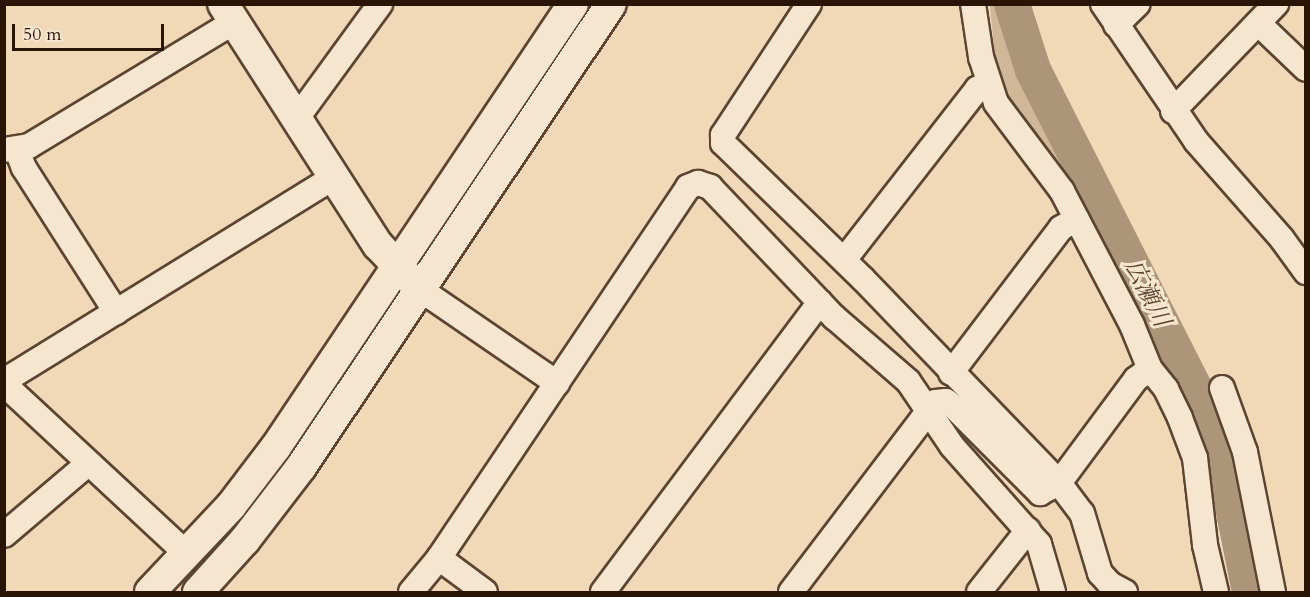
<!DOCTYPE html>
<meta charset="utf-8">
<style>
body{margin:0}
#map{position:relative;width:1310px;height:597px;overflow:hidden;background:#f1d8b6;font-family:Cardo,"Noto Serif JP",serif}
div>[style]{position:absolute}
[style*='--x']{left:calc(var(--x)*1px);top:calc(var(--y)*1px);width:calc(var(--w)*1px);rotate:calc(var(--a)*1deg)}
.green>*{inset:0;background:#cfb798}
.river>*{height:36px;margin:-18px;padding:0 18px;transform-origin:18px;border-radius:18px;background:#ad957a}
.roads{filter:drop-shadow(2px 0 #5b4532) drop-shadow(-2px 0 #5b4532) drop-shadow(0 2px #5b4532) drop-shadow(0 -2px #5b4532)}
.minor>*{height:24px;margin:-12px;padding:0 12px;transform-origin:12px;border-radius:12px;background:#f6e6d0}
.tertiary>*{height:30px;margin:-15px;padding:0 15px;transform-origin:15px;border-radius:15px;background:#f6e6d0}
span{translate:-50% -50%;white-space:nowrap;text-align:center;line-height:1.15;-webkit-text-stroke:6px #f6e6d0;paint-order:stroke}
.water-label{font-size:24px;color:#5e4834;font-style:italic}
.frame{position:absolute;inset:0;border:6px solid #291406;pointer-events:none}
.scale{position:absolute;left:12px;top:24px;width:152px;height:27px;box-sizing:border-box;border:3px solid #291406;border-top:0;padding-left:8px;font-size:18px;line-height:21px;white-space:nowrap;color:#291406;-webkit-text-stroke:4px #f6e6d0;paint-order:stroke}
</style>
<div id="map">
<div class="green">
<i style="clip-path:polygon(990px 5px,999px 5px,1024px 81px,1066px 176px,997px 80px)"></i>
</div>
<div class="river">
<i style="--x:1012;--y:4;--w:69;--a:72.3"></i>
<i style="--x:1033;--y:70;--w:391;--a:63.1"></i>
<i style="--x:1210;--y:419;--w:30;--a:69"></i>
<i style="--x:1221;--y:447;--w:148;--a:78.7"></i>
</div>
<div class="roads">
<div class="minor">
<i style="--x:809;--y:4;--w:157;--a:123.3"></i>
<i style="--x:723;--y:135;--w:8;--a:90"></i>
<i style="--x:723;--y:143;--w:195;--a:44.2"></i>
<i style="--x:863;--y:279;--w:283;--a:46.1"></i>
<i style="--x:1059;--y:483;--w:38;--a:53"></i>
<i style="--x:1082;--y:513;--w:63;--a:73.3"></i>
<i style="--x:1100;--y:573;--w:15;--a:48"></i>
<i style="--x:1110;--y:584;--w:17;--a:28"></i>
<i style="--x:973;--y:4;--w:54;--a:81.4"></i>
<i style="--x:981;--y:57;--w:48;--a:71.9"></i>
<i style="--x:996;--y:103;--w:110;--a:53.1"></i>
<i style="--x:1062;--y:191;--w:151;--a:62.4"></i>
<i style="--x:1132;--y:325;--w:48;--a:67.8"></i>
<i style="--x:1150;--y:369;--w:26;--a:51"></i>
<i style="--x:1166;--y:389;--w:32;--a:64"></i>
<i style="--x:1180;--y:418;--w:43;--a:69.4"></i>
<i style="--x:1195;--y:458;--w:88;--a:83.4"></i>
<i style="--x:1205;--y:545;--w:48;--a:76.8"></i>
<i style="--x:1103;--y:4;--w:166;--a:55.8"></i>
<i style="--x:1196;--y:141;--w:130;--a:48.7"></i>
<i style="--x:1282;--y:239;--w:41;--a:54"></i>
<i style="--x:1258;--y:23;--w:66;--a:43.8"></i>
<i style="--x:1116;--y:25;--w:30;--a:-44"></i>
<i style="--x:1173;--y:111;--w:149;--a:-46.1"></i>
<i style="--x:297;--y:118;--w:141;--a:-53.9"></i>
<i style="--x:4;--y:150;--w:25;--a:-9"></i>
<i style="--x:29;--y:146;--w:240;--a:-31.2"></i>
<i style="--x:17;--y:150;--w:19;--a:69"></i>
<i style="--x:24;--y:168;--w:171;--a:57.4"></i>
<i style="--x:844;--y:260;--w:217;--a:-52.1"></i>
<i style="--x:977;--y:89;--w:12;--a:-24"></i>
<i style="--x:421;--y:290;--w:165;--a:34.4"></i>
<i style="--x:951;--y:373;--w:182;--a:-52.8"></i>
<i style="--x:1061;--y:228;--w:18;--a:-29"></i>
<i style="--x:4;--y:384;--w:251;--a:42.9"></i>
<i style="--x:5;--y:385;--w:11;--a:-52"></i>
<i style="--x:12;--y:376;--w:379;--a:-31.7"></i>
<i style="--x:1222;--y:388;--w:68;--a:70.2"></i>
<i style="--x:1245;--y:452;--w:143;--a:78.7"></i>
<i style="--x:4;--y:535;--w:111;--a:-40.3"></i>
<i style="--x:439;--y:558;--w:57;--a:36.5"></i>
<i style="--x:411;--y:592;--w:44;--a:-50.5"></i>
<i style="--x:439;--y:558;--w:447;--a:-56.1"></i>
<i style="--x:688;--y:187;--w:11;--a:-22"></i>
<i style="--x:698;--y:183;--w:13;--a:18"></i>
<i style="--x:710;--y:187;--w:180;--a:46.4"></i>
<i style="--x:834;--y:317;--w:98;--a:40.9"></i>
<i style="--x:908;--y:381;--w:78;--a:55.9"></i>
<i style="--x:952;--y:446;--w:131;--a:48.4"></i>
<i style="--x:1039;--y:544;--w:50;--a:73.7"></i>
<i style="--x:603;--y:592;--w:362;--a:-53.2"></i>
<i style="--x:791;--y:592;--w:238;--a:-52.8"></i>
<i style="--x:935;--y:402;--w:11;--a:-5"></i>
<i style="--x:946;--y:401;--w:10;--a:37"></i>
<i style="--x:954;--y:407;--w:122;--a:45"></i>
<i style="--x:1040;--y:493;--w:21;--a:-28"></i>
<i style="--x:1059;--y:483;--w:129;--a:-53.5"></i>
<i style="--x:1136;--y:379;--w:17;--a:-36"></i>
<i style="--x:979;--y:592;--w:79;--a:-51.7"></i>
</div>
<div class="tertiary">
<i style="--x:223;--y:4;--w:287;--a:57.3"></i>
<i style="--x:378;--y:245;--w:47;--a:46.7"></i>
<i style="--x:150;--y:592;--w:118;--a:-46.7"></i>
<i style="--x:231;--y:506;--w:74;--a:-52.7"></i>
<i style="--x:276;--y:447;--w:533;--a:-56.16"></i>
<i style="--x:198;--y:592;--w:70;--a:-47.9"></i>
<i style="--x:245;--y:540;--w:92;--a:-52.5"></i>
<i style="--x:301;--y:467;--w:557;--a:-56.2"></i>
</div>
</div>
<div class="water-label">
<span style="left:1147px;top:293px;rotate:63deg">広瀬川</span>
</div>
<div class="frame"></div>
<div class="scale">50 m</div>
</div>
